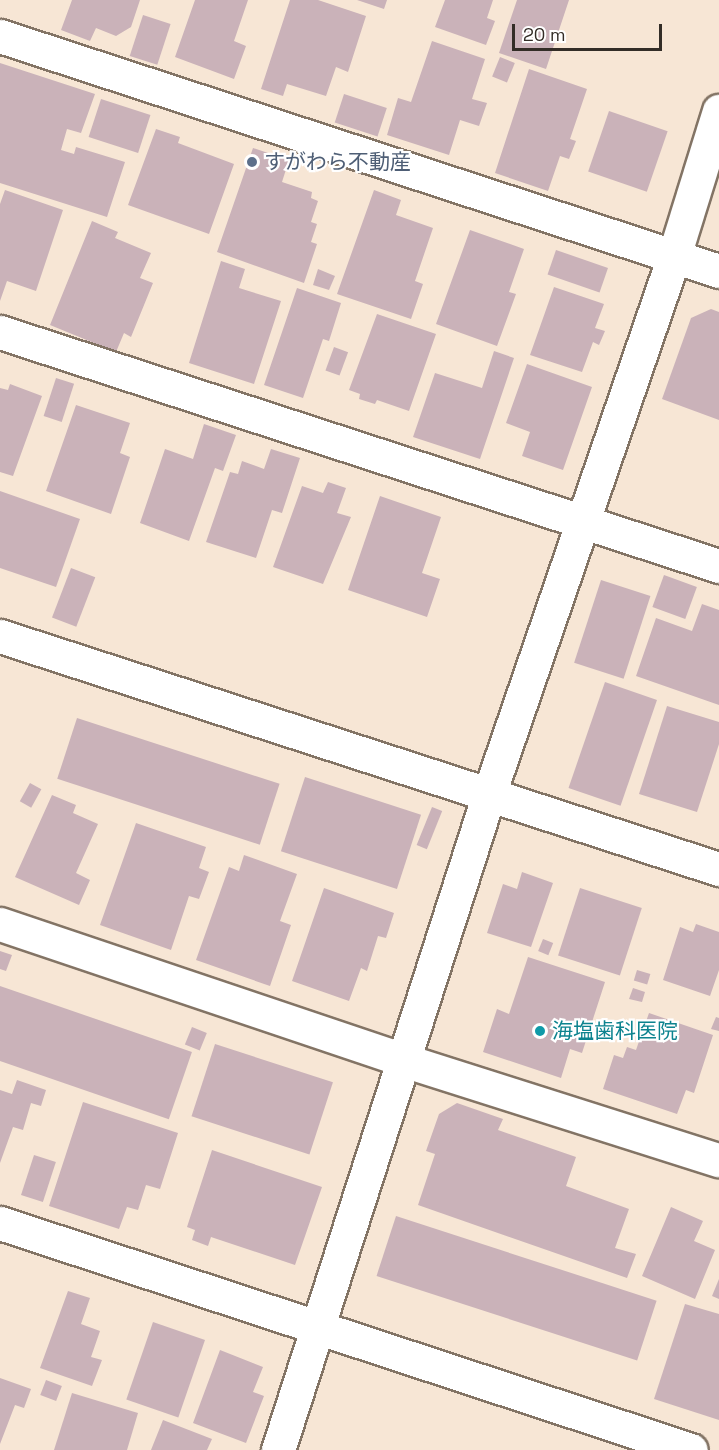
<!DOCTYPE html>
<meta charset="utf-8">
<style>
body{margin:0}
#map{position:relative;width:719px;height:1450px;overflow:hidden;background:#f7e6d5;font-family:"Space Grotesk","Noto Sans JP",sans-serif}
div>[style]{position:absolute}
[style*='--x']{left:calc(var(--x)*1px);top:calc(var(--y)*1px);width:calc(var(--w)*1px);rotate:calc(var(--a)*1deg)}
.building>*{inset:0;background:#cab2b9;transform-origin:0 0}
.roads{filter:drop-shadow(2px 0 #837465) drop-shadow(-2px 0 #837465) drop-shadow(0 2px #837465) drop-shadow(0 -2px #837465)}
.minor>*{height:33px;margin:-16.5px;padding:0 16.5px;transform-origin:16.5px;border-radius:16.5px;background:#fff}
.dots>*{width:16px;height:16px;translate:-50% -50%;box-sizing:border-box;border:3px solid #fff;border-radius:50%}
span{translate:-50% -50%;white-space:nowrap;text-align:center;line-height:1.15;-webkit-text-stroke:4.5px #fff;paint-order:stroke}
.service-label{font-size:21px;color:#4e5e75}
.left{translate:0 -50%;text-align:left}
.culture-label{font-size:21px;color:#0d838f}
.scale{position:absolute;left:512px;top:24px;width:150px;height:27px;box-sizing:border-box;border:3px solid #332d27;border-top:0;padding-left:8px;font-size:18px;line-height:21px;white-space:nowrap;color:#332d27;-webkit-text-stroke:4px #fff;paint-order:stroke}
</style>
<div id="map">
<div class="building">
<i style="clip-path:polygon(72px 0,140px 0,131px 27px,116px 36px,96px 28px,90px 41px,61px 30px)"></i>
<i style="clip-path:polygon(195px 0,248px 0,234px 41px,246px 46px,234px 79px,175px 57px)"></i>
<i style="clip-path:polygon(290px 0,318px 0,366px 16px,348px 72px,336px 67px,326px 96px,287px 84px,283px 96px,261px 89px)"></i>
<i style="clip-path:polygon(357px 0,387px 0,384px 9px)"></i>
<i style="clip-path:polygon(445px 0,493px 0,487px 18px,495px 21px,486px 45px,435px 27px)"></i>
<i style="clip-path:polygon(517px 0,569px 0,546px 69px,499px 53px)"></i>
<i style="left:143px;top:15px;width:29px;height:43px;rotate:18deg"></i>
<i style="clip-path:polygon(432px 41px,485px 59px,472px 99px,487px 103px,479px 126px,460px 120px,449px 155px,387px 135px,398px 98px,411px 102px)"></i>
<i style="left:500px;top:57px;width:16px;height:21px;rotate:22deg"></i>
<i style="clip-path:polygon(0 63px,95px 94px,81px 133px,67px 129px,61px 150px,74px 154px,76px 147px,125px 162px,107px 217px,0 183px)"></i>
<i style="clip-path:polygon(529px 69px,587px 89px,570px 139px,576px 141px,569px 159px,560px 156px,548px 191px,495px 173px)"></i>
<i style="left:344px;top:94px;width:45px;height:30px;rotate:18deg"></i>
<i style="left:101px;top:99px;width:52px;height:40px;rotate:18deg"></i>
<i style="left:609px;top:111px;width:62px;height:64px;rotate:19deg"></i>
<i style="clip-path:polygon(156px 129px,180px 137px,178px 143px,234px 164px,209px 234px,128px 205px)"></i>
<i style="clip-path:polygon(253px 148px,289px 160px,282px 182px,312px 192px,311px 198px,318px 201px,311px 222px,317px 224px,311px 242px,317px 244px,304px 283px,217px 252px)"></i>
<i style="clip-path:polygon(5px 190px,63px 210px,36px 291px,7px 281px,0 301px,0 204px)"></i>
<i style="clip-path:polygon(374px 190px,401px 200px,396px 215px,433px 228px,415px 281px,423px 284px,411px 319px,337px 294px)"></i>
<i style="clip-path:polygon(92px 221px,118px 232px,115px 238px,151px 253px,140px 278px,153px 283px,131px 337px,124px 333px,116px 352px,50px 325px)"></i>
<i style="clip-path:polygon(470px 230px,524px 249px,509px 292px,516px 294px,497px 346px,436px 324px)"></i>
<i style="left:556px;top:250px;width:55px;height:26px;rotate:19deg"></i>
<i style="clip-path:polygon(221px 261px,245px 269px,239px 288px,281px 301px,254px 384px,189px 363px)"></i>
<i style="clip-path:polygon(318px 269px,335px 276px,329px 290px,313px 285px)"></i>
<i style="clip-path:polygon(554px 287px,604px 304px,595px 328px,605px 331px,599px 345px,593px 342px,582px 372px,530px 355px)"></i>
<i style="clip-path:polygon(297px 288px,341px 303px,329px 341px,323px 339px,303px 398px,264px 385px)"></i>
<i style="clip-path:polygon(711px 309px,719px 312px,719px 420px,662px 399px,691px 318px)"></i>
<i style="clip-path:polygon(377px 314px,436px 334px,409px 411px,377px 400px,375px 404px,359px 399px,360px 394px,349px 390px)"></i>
<i style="left:334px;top:347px;width:15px;height:25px;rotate:20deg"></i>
<i style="clip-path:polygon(494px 351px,514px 358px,480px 459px,413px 437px,435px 373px,482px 388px)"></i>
<i style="clip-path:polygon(527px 364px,592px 387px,563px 470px,522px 456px,530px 432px,506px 423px)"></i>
<i style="left:56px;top:378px;width:19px;height:40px;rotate:18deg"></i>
<i style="clip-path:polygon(10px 384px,42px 396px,13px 476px,0 472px,0 388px,8px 390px)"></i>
<i style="clip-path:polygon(76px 405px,130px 423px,120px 453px,130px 457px,111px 514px,46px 491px)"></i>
<i style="clip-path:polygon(204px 424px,236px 435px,223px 471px,215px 468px,189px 541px,140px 523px,165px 449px,193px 459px)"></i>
<i style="clip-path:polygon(271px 449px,300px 458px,282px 513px,272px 510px,256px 558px,206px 542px,230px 472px,238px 474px,242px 461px,264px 469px)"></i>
<i style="clip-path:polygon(328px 482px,346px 488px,337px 513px,351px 517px,323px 584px,273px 567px,302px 486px,323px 493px)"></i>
<i style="clip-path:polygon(0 491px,80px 519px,56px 587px,0 568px)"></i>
<i style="clip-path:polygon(380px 496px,441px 517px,422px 573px,440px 579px,427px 617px,348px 590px)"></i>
<i style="left:71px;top:568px;width:26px;height:53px;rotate:21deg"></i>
<i style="left:664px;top:575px;width:35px;height:34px;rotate:20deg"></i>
<i style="left:601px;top:580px;width:52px;height:87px;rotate:18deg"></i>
<i style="clip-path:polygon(702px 604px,719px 610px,719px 705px,636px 676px,656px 618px,692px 631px)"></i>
<i style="left:605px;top:682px;width:55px;height:112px;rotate:19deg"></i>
<i style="clip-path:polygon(667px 706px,719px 722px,719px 744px,697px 812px,639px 794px)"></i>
<i style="left:77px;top:718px;width:213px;height:64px;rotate:18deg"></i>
<i style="left:305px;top:777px;width:122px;height:78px;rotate:18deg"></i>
<i style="left:30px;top:783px;width:13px;height:21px;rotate:29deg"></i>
<i style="clip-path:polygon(52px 795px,76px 805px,73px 813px,98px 824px,76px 873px,90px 880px,79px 905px,15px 877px)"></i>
<i style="left:432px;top:807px;width:11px;height:41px;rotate:22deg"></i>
<i style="clip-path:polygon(136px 823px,206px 847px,199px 868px,209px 872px,199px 899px,189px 896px,171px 950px,100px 925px)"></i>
<i style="clip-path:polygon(244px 855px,297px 874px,280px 921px,291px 925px,270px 986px,196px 960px,229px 867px,239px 871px)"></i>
<i style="clip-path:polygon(522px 872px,553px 883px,531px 947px,487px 933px,503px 884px,517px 889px)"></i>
<i style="clip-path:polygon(324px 888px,394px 913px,386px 938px,378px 936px,367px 971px,361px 968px,349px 1001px,292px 981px)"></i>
<i style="left:580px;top:888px;width:65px;height:71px;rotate:18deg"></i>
<i style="clip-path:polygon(696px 924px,719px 932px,719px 970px,710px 996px,663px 980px,680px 927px,693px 932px)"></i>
<i style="left:543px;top:939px;width:11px;height:13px;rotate:22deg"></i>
<i style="clip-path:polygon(0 951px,12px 955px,6px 971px,0 969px)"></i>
<i style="clip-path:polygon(528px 957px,605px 982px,582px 1053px,570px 1049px,561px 1078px,483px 1052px,497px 1009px,509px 1014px)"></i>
<i style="left:637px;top:970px;width:14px;height:11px;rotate:17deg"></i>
<i style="left:0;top:986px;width:203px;height:71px;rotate:19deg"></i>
<i style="clip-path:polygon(633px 988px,645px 992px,642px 1002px,629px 999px)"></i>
<i style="clip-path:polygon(649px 1013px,713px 1035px,694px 1093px,686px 1090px,677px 1114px,603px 1089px,614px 1055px,623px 1058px,627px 1047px,636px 1050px)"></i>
<i style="clip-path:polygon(716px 1017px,719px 1018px,719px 1031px,711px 1029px)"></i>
<i style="left:192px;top:1027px;width:16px;height:19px;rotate:22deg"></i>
<i style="left:215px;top:1044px;width:124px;height:76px;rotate:18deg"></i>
<i style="clip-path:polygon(17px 1080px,46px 1090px,41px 1106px,31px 1103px,23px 1130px,13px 1127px,0 1163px,0 1090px,12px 1094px)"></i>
<i style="clip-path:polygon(83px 1102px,178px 1133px,160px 1189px,146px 1185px,138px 1210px,127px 1207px,119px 1229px,49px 1206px)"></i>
<i style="clip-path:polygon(457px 1103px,503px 1119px,498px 1130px,576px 1157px,566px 1186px,629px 1209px,615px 1248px,636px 1254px,627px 1278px,418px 1205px,435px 1154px,426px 1151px,439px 1114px)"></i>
<i style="clip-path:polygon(212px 1150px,322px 1187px,295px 1265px,211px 1237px,208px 1246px,192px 1240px,195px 1230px,187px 1227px)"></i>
<i style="left:34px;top:1155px;width:23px;height:42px;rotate:18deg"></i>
<i style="clip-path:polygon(671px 1207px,703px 1221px,694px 1241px,715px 1250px,695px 1299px,642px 1276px)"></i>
<i style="left:396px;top:1216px;width:274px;height:63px;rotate:18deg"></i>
<i style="clip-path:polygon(719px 1279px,719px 1299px,712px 1296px)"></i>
<i style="clip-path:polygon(68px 1291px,90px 1298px,81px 1324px,100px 1331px,91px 1357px,102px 1360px,92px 1386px,40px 1368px)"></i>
<i style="clip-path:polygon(685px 1304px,719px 1314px,719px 1420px,654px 1399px)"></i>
<i style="left:153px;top:1322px;width:55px;height:82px;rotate:19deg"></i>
<i style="clip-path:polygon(220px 1350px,263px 1367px,253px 1392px,264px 1396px,246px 1443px,193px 1423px)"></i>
<i style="clip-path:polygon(0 1378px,31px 1389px,24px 1408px,15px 1405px,0 1444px)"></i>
<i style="left:46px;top:1380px;width:17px;height:16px;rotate:21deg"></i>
<i style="clip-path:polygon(72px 1393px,138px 1413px,127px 1450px,54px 1450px)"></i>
<i style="clip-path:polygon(163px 1420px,212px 1439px,207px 1450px,151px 1450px)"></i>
</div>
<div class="roads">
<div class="minor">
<i style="--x:0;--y:36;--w:756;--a:18.1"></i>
<i style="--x:0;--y:332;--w:756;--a:18.03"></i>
<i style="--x:0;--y:636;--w:756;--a:17.96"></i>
<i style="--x:0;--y:924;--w:428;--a:18.6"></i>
<i style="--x:406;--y:1061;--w:328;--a:17.6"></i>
<i style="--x:0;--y:1223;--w:727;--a:18.19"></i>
<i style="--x:278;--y:1450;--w:689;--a:-72.17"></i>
<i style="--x:489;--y:794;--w:569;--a:-71.02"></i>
<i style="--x:674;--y:256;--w:152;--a:-72.8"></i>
</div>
</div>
<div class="dots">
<i style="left:252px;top:162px;background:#5c6f8a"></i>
<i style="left:540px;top:1031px;background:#0f9aa8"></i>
</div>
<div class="service-label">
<span class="left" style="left:264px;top:162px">すがわら不動産</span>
</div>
<div class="culture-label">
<span class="left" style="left:552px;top:1031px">海塩歯科医院</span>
</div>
<div class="scale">20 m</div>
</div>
